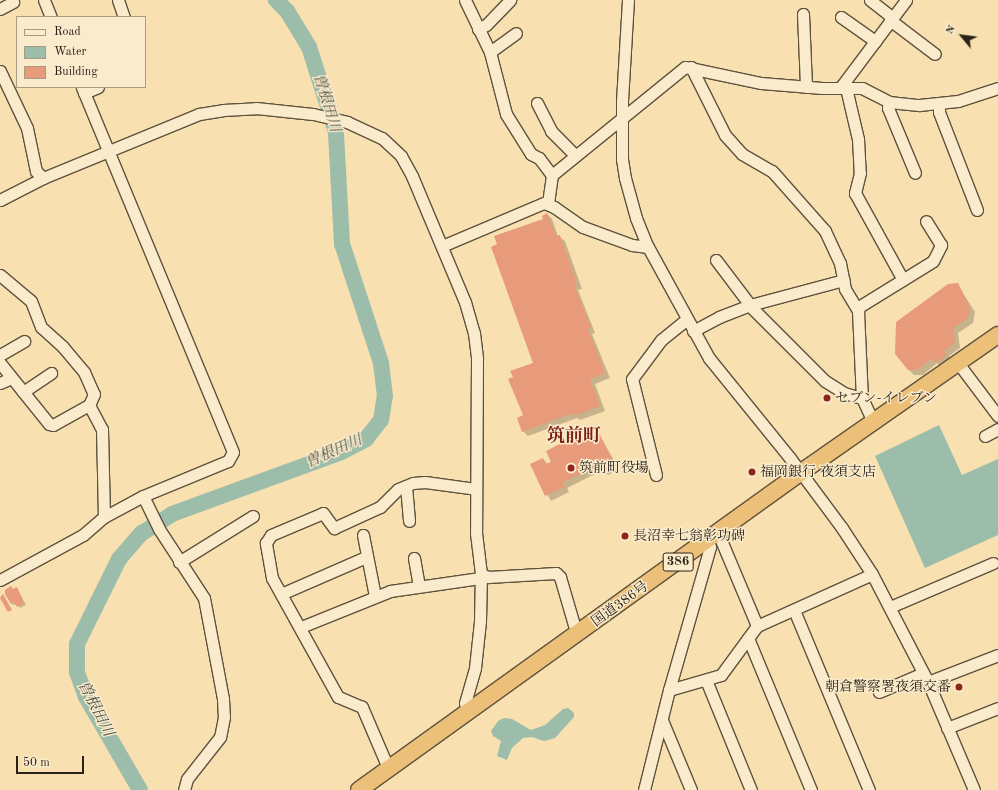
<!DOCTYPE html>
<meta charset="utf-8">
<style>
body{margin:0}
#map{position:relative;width:998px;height:790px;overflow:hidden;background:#f8e0b0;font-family:"Old Standard TT","Noto Serif JP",serif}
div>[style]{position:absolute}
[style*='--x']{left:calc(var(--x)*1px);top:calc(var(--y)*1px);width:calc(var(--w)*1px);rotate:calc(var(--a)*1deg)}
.water>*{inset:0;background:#9dbdab}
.shadow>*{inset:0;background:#0003}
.river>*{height:16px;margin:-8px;padding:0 8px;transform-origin:8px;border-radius:8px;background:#9dbdab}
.building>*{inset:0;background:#e89b7a}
.roads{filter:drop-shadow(1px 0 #5e523d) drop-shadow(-1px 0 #5e523d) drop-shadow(0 1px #5e523d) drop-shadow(0 -1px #5e523d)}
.minor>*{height:11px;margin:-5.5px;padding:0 5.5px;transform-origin:5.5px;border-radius:5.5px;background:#faebcc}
.highway>*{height:16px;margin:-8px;padding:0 8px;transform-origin:8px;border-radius:8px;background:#ecc078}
.dots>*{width:11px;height:11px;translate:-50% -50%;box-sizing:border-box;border:2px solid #faebcc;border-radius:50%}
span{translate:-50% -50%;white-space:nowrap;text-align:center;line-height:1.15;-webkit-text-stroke:3px #faebcc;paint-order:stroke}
.shield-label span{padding:1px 3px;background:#faebcc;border:1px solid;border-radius:3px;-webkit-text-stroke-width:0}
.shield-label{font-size:13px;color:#2b2217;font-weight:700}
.poi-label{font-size:14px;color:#2b2217}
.left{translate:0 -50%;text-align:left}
.right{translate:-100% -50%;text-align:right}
.street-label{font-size:14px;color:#2b2217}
.water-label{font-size:15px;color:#4d5043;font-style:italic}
.district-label{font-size:18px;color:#7a1f14;font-weight:700}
.legend{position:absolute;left:16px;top:16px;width:130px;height:72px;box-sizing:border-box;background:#faebcc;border:1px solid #a79b84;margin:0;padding:5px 7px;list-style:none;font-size:12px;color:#2b2217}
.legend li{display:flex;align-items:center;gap:8px;height:20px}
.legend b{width:20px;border:1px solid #a79b84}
.north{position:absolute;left:942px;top:16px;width:40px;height:40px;-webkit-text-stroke:3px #faebcc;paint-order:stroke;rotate:299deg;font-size:11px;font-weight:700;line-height:16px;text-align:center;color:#2b2217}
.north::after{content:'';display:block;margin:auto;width:14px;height:18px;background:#2b2217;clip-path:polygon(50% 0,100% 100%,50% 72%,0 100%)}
.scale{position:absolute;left:16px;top:756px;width:68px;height:18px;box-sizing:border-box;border:2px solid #2b2217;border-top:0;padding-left:5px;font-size:12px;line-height:14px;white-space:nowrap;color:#2b2217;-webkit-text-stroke:3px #faebcc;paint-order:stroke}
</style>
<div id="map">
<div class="water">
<i style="clip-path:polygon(939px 425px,962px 475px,998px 459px,998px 535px,925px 568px,875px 456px)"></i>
<i style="clip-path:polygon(568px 708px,574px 713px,574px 717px,555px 738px,544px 741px,532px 737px,523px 738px,512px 748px,507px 760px,497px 756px,501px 741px,493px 736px,491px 731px,498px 721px,504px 718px,512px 719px,531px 730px,545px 725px,563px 709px)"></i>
</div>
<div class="shadow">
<i style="clip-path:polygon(547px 214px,552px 219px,558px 236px,565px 241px,582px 289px,578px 290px,595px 333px,592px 334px,610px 378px,595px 384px,605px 411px,580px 420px,577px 418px,528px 436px,523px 431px,535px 363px,544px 219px)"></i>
<i style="clip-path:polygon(957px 284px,975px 312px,973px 323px,958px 333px,960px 348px,949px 356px,952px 361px,942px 368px,937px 363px,923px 375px,914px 375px,909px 370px)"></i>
<i style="clip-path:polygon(599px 434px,619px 469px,608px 475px,603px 470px,567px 488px,569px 492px,551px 501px,531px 465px,542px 459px,548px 464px,581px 435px,586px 440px)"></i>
<i style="clip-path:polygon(17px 588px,26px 605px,20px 608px,17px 604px,14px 605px,11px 603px,14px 590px)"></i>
</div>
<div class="river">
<i style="--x:140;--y:790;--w:108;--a:-120.1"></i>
<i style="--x:86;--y:697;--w:27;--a:-110"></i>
<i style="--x:77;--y:672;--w:28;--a:-90"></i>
<i style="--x:77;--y:644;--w:95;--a:-63.7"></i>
<i style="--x:119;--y:559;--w:35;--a:-49"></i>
<i style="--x:142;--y:533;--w:36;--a:-32"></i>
<i style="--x:172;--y:514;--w:180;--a:-20.1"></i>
<i style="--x:341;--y:452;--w:28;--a:-27"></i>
<i style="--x:366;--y:439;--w:24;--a:-52"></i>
<i style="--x:381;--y:420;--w:24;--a:-81"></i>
<i style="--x:385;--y:396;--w:33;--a:-97"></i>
<i style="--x:381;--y:363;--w:125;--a:-108.1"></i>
<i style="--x:342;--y:244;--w:112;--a:-93.1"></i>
<i style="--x:336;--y:132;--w:89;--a:-107.6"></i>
<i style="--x:309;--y:47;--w:42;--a:-121.4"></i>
<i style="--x:287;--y:11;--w:16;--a:-135"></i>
</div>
<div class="building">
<i style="clip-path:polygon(547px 213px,556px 236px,560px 235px,577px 284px,574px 285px,591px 327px,588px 329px,605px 373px,590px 379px,600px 406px,574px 416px,573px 413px,522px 432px,517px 418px,523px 415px,508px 379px,513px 377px,510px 371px,533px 363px,491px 247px,497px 244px,494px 236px,543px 219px,542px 216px)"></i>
<i style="clip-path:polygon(958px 283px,970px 307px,968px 318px,953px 328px,955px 343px,944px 351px,947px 355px,936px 363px,932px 359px,917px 370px,908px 370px,895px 354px,896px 322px,948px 284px)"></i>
<i style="clip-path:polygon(581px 433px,584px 440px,599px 433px,614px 464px,602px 470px,599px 464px,562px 483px,565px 487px,545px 496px,530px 464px,543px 458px,546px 464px,551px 462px,546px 451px)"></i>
<i style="clip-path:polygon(11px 586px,13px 589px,17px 587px,24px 603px,17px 607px,14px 602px,11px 604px,5px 594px,5px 590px)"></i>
<i style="clip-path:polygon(3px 594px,12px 610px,8px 612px,0 598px)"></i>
</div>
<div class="roads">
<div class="minor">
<i style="--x:44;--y:0;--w:18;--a:68"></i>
<i style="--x:118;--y:0;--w:18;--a:71"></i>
<i style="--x:465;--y:0;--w:58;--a:64.3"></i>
<i style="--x:490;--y:52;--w:64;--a:75.5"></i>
<i style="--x:506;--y:114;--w:47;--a:58"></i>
<i style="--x:531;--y:154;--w:9;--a:27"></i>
<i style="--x:539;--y:158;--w:21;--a:53"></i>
<i style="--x:552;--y:175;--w:29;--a:98"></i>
<i style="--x:628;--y:0;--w:102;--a:93.4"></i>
<i style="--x:622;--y:102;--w:57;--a:90"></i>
<i style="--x:622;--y:159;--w:19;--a:81"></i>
<i style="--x:625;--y:178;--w:41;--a:74.6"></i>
<i style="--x:636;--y:218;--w:31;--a:68"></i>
<i style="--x:648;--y:247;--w:127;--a:61.2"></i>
<i style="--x:709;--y:358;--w:129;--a:51"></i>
<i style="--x:790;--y:458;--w:87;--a:53.4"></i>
<i style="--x:842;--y:528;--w:55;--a:56.9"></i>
<i style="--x:872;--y:574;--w:122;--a:62.6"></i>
<i style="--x:928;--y:682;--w:117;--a:66.9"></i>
<i style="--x:870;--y:0;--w:28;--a:38"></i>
<i style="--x:0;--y:9;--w:15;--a:-28"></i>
<i style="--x:803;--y:14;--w:73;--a:87.6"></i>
<i style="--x:841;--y:17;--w:42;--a:35.2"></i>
<i style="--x:890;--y:20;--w:56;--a:37.1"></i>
<i style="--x:478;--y:29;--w:9;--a:-27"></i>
<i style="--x:486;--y:25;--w:35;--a:-46"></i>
<i style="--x:490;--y:52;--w:32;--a:-36"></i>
<i style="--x:691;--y:67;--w:76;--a:63.4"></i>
<i style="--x:725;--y:135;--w:25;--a:48"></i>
<i style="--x:742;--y:154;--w:34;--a:30"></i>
<i style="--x:772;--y:171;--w:80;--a:48.5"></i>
<i style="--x:825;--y:231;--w:35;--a:65"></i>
<i style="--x:840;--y:263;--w:26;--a:79"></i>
<i style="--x:845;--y:289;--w:26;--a:59"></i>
<i style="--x:858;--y:311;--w:87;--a:87.4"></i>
<i style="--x:862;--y:398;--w:26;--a:65"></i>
<i style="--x:0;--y:71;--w:63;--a:64.7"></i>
<i style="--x:27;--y:128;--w:44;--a:78.2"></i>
<i style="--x:36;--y:171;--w:10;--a:45"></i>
<i style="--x:840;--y:88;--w:110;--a:-53.1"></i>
<i style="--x:846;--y:88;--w:52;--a:76.8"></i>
<i style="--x:858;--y:139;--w:34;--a:87"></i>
<i style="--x:860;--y:173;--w:21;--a:104"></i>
<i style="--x:855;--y:193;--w:99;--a:61.1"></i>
<i style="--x:84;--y:93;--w:15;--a:-23"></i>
<i style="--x:889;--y:102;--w:6;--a:99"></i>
<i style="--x:888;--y:108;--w:70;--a:67.4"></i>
<i style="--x:537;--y:103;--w:31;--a:63"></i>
<i style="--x:551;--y:131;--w:34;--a:45"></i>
<i style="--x:939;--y:104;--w:8;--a:90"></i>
<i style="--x:939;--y:112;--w:105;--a:68.8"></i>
<i style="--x:552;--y:175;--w:171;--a:-39.1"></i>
<i style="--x:685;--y:67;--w:78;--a:11.9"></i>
<i style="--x:761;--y:83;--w:61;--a:4.7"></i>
<i style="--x:822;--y:88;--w:40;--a:0"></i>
<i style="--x:862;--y:88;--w:30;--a:27"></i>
<i style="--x:889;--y:102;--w:30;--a:6"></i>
<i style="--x:919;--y:105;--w:39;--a:-6"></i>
<i style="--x:958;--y:101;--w:42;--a:-18"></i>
<i style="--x:0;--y:200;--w:48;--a:-27.1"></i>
<i style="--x:43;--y:178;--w:169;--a:-22.3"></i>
<i style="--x:199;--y:114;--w:24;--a:-9"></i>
<i style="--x:223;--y:110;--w:33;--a:-3"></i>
<i style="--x:256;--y:108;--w:57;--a:6"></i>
<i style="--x:313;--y:114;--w:35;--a:13"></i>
<i style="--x:347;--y:122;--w:38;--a:25"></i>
<i style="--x:382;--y:138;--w:26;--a:43"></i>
<i style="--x:401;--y:156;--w:23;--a:61"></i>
<i style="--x:412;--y:176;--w:137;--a:67.2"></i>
<i style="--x:465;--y:302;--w:32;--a:74"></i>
<i style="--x:474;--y:333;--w:26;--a:83"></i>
<i style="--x:477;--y:359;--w:174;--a:90.3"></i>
<i style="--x:476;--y:533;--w:41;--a:83"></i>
<i style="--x:481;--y:574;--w:8;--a:23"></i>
<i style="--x:488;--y:577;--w:68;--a:-3.4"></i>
<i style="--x:556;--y:573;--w:6;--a:45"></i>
<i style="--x:560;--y:577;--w:60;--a:73.7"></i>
<i style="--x:442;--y:246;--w:111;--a:-22.9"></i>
<i style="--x:544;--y:203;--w:11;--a:22"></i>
<i style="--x:554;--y:207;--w:35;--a:35"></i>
<i style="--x:583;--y:227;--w:52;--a:20.2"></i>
<i style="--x:632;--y:245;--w:16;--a:7"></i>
<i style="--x:716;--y:260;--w:61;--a:52.9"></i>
<i style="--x:753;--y:309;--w:102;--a:45"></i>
<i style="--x:825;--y:381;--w:22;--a:32"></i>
<i style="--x:844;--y:393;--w:19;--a:16"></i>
<i style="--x:0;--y:275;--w:40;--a:40"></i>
<i style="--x:31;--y:301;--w:28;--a:69"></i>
<i style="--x:41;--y:327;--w:30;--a:42"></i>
<i style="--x:63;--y:347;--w:33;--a:50"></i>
<i style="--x:84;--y:372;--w:24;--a:66"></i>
<i style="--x:94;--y:394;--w:12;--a:114"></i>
<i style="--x:857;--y:308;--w:89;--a:-31.7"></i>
<i style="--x:933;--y:261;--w:18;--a:-63"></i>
<i style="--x:941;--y:245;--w:28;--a:-122"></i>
<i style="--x:693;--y:331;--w:30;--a:-28"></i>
<i style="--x:719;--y:317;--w:33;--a:-21"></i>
<i style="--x:750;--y:305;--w:97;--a:-14.9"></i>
<i style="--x:0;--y:355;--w:28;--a:-30"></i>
<i style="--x:0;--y:363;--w:78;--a:51.2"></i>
<i style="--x:49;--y:424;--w:4;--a:14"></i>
<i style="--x:53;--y:425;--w:41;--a:-29.1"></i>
<i style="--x:89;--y:405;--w:27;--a:62"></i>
<i style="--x:102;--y:429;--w:88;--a:88.7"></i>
<i style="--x:958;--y:363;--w:66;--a:53"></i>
<i style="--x:0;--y:383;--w:12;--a:-24"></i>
<i style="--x:23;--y:392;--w:34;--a:-34"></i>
<i style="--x:985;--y:436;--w:15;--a:-28"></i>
<i style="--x:656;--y:475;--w:99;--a:-104"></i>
<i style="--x:632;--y:379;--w:49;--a:-53.4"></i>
<i style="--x:661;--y:340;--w:32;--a:-39"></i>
<i style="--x:406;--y:486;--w:35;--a:85"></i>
<i style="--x:143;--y:496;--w:37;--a:64"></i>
<i style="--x:159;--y:529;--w:82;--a:56.9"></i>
<i style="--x:204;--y:598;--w:103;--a:79.3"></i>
<i style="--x:223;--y:699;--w:18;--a:87"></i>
<i style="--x:224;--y:717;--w:20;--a:101"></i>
<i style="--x:220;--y:737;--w:53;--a:128.2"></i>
<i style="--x:187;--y:779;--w:11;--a:105"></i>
<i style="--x:718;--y:533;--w:101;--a:67.2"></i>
<i style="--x:363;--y:535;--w:62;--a:78.9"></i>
<i style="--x:414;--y:558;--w:28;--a:80"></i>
<i style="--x:179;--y:562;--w:87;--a:-31.9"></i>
<i style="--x:0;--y:580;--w:94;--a:-28.5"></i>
<i style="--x:83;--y:535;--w:28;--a:-41"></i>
<i style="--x:104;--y:517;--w:44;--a:-28.3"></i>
<i style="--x:143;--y:496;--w:92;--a:-22.4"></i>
<i style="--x:228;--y:461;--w:10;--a:-61"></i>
<i style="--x:233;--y:452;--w:395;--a:-112.5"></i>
<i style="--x:281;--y:594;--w:93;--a:-23.5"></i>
<i style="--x:890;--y:607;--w:112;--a:-23.1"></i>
<i style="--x:794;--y:610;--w:195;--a:67.4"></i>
<i style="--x:301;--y:627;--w:96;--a:-22"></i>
<i style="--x:390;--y:591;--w:91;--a:-8.2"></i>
<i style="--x:748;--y:638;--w:165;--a:67.5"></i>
<i style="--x:706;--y:680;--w:119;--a:67.8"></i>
<i style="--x:928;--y:682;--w:75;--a:-21.1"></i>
<i style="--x:669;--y:690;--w:54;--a:-16.1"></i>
<i style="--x:721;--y:675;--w:61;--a:-53.7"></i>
<i style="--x:757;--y:626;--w:126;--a:-24.3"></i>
<i style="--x:879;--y:692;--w:48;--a:-23.4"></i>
<i style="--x:468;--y:713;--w:10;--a:-107"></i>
<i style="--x:465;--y:703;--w:36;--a:-74"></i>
<i style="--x:475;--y:668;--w:47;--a:-83.9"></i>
<i style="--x:480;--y:621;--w:47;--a:-88.8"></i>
<i style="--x:662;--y:720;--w:76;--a:67.5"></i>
<i style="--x:947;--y:728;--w:55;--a:-21.4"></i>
<i style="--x:389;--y:770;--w:69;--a:-113.2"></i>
<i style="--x:362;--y:707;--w:26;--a:-157"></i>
<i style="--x:338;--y:697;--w:136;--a:-119"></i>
<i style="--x:272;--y:578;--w:36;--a:-100"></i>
<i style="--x:266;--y:543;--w:9;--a:-58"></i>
<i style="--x:271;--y:535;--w:56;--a:-22.9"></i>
<i style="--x:323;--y:513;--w:19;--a:54"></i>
<i style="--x:334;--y:528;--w:51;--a:-24.5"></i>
<i style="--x:380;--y:507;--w:25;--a:-45"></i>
<i style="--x:398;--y:489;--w:16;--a:-22"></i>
<i style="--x:413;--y:483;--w:12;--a:-5"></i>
<i style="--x:425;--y:482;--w:51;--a:7.8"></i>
<i style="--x:644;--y:790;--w:103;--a:-76"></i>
<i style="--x:669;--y:690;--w:149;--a:-74"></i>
<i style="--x:710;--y:547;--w:6;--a:-121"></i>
</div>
<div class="highway">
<i style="--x:359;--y:790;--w:543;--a:-35.71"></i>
<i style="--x:800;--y:473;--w:241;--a:-34.9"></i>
</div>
</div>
<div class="dots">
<i style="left:827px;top:398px;background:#8f2418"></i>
<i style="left:571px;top:468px;background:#8f2418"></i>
<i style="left:752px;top:472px;background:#8f2418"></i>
<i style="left:625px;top:536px;background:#8f2418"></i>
<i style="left:959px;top:687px;background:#8f2418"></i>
</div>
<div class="shield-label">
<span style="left:678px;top:562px">386</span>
</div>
<div class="poi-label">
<span class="left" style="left:835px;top:398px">セブン-イレブン</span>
<span class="left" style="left:579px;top:468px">筑前町役場</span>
<span class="left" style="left:760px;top:472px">福岡銀行 夜須支店</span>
<span class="left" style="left:633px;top:536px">長沼幸七翁彰功碑</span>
<span class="right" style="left:951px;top:687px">朝倉警察署夜須交番</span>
</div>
<div class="street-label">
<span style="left:620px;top:604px;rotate:-36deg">国道386号</span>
</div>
<div class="water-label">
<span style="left:326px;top:103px;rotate:73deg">曽根田川</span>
<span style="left:334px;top:452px;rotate:-24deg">曽根田川</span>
<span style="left:95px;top:709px;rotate:63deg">曽根田川</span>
</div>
<div class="district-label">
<span style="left:574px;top:436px">筑前町</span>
</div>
<ul class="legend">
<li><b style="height:5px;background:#faebcc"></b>Road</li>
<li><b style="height:11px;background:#9dbdab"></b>Water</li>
<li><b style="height:11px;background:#e89b7a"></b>Building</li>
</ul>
<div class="north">N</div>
<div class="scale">50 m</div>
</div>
